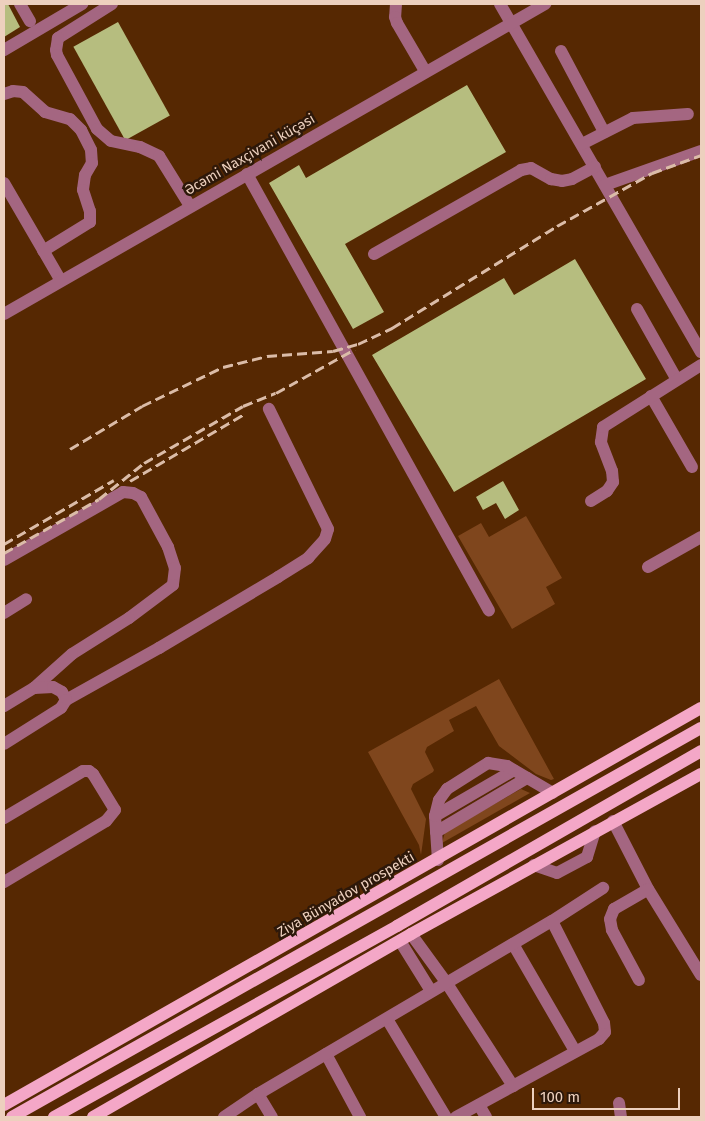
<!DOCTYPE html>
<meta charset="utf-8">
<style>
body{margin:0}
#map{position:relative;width:705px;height:1121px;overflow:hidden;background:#562802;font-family:"Fira Sans",sans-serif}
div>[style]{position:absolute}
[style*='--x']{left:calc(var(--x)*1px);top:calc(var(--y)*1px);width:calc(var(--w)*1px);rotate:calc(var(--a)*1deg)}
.green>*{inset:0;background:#7f461d}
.building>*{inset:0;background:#b6bd7f;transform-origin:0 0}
.minor>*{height:12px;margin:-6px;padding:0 6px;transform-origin:6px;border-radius:6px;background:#a46681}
.major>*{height:12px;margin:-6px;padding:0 6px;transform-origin:6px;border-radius:6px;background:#f4a7c7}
.rail>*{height:3px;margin-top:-1.5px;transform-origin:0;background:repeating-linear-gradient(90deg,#dbbca8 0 10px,transparent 0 15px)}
span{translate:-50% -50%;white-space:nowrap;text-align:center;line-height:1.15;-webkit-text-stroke:5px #2d180a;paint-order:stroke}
.street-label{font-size:14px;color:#edd0be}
.frame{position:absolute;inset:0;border:5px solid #edd0be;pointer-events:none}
.scale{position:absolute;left:532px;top:1088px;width:148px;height:22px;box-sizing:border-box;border:2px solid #edd0be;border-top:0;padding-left:6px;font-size:15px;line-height:18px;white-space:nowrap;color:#edd0be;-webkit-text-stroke:4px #2d180a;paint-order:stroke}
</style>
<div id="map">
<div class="green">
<i style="clip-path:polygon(526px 516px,562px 578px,546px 587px,555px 604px,512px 629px,458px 536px,481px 523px,489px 537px)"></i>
<i style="clip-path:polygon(499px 679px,554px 779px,551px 780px,536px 774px,499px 746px,476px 706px,449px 720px,454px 731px,427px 747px,425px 752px,434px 770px,433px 772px,413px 784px,411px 789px,426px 819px,421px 855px,419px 845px,368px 752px)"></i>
<i style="clip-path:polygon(521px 789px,530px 793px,442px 843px,445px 832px)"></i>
</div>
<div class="building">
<i style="clip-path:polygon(4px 4px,8px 4px,20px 27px,4px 37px)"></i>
<i style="left:118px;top:22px;width:107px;height:51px;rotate:61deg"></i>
<i style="clip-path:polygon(467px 85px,506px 152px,345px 244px,384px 312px,353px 329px,269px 183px,299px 165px,306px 178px)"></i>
<i style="clip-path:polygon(575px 259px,646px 379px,454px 492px,372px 355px,504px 278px,514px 295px)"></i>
<i style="clip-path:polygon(503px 481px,519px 510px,505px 519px,496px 503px,483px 510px,476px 497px)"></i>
</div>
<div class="minor">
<i style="--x:20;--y:4;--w:20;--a:60"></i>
<i style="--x:112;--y:4;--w:64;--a:147.8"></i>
<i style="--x:58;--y:38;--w:12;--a:99"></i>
<i style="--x:56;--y:50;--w:5;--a:79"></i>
<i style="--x:57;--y:55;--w:84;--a:61.6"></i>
<i style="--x:97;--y:129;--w:18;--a:41"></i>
<i style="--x:111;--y:141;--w:30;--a:12"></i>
<i style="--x:140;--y:147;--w:21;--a:25"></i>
<i style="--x:159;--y:156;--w:59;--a:58.2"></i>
<i style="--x:396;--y:4;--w:13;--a:94"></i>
<i style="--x:395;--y:17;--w:6;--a:72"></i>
<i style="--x:397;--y:23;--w:56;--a:59.7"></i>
<i style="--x:500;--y:4;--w:402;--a:60"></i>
<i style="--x:4;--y:50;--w:91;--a:-30.5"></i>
<i style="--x:561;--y:51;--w:92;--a:62"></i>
<i style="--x:4;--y:94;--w:9;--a:-18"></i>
<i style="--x:13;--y:91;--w:10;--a:6"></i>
<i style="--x:23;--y:92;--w:30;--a:42"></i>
<i style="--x:45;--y:112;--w:26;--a:16"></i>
<i style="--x:70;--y:119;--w:16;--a:45"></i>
<i style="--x:81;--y:130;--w:22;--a:63"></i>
<i style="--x:91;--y:150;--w:13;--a:86"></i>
<i style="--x:92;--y:163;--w:14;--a:120"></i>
<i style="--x:85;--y:175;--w:15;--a:98"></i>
<i style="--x:83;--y:190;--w:22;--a:72"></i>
<i style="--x:90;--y:211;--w:11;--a:90"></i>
<i style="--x:90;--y:222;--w:55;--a:148.3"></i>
<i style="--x:582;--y:144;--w:57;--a:-27"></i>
<i style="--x:633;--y:118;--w:55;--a:-4.2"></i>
<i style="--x:247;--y:174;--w:499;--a:61"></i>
<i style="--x:4;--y:183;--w:113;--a:59.8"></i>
<i style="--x:605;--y:185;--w:102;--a:-19.5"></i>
<i style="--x:374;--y:254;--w:169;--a:-29.7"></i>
<i style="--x:521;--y:170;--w:10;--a:-11"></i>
<i style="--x:531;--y:168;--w:23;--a:29"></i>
<i style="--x:551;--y:179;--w:11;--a:10"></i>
<i style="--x:562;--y:181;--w:10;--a:-11"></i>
<i style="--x:572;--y:179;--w:26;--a:-28"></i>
<i style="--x:637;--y:309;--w:81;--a:60.6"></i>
<i style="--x:4;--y:314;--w:624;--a:-29.81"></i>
<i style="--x:651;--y:396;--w:82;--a:60"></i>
<i style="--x:591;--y:501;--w:19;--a:-32"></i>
<i style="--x:607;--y:491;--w:11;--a:-56"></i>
<i style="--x:613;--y:482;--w:11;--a:-95"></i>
<i style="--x:612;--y:471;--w:31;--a:-111"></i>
<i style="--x:601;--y:442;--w:15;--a:-82"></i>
<i style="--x:603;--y:427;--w:116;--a:-32.3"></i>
<i style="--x:4;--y:560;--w:137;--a:-29.7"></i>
<i style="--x:123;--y:492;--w:10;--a:6"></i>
<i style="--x:133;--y:493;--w:9;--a:27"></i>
<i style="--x:141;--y:497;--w:57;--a:61.6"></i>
<i style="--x:168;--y:547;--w:22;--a:72"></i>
<i style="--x:175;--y:568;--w:17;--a:97"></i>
<i style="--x:173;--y:585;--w:55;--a:143.1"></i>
<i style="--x:129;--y:618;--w:67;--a:147.7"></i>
<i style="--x:72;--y:654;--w:51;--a:138.2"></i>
<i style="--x:648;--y:567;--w:61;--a:-29.5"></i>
<i style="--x:4;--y:613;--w:26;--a:-32"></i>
<i style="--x:66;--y:700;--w:107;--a:-29.2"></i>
<i style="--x:159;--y:648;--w:139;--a:-30.8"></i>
<i style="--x:278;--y:577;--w:36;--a:-32"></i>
<i style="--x:308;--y:558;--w:25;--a:-48"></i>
<i style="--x:325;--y:539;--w:10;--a:-73"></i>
<i style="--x:328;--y:529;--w:134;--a:-116.2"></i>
<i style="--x:4;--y:706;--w:35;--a:-31"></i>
<i style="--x:34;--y:688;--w:19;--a:-3"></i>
<i style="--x:53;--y:687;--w:10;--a:29"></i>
<i style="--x:62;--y:692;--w:9;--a:63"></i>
<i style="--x:66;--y:700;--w:9;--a:122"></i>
<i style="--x:61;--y:708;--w:67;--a:147.7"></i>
<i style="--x:435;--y:816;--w:91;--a:-30.2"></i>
<i style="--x:4;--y:818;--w:92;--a:-30.7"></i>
<i style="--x:83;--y:771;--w:6;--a:0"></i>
<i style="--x:89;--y:771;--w:5;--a:37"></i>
<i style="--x:93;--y:774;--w:42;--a:58.6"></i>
<i style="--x:115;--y:810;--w:14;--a:129"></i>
<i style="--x:106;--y:821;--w:119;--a:149.1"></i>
<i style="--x:613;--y:821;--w:76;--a:62.8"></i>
<i style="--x:648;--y:889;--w:101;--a:58.4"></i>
<i style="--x:436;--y:832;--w:106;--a:-30.7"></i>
<i style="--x:438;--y:860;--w:44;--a:-93.9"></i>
<i style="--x:435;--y:816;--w:16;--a:-76"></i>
<i style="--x:439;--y:800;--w:14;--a:-54"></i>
<i style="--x:447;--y:789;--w:49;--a:-32.4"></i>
<i style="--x:488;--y:763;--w:19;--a:9"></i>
<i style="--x:507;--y:766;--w:53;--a:30.4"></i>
<i style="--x:534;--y:865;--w:24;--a:19"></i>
<i style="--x:557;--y:873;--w:34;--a:-28"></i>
<i style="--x:587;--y:857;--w:27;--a:-73"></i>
<i style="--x:411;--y:934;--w:59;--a:53.9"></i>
<i style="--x:446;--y:982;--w:124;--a:57.2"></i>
<i style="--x:400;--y:941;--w:59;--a:58.2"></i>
<i style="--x:513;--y:944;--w:124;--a:59.9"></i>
<i style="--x:639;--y:980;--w:57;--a:-118.4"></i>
<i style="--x:612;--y:930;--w:11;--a:-100"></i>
<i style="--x:610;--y:919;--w:11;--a:-68"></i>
<i style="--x:614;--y:909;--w:39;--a:-30"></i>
<i style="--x:387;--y:1019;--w:114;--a:59"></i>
<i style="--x:326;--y:1054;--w:72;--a:61.6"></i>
<i style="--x:258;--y:1094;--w:27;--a:59"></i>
<i style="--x:619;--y:1103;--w:14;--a:82"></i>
<i style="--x:479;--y:1105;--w:14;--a:60"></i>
<i style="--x:224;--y:1117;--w:41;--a:-34.1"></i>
<i style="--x:258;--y:1094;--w:341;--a:-30.5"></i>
<i style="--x:552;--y:921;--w:61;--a:-32.9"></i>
<i style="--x:456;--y:1117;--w:163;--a:-28.6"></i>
<i style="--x:599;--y:1039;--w:9;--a:-49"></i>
<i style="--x:605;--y:1032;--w:9;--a:-96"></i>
<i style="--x:604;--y:1023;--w:114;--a:-117"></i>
</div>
<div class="major">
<i style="--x:4;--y:1105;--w:802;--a:-29.67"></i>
<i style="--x:12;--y:1117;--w:791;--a:-29.45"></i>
<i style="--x:54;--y:1117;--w:393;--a:-29.1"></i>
<i style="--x:397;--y:926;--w:351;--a:-29.9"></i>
<i style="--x:93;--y:1117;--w:367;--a:-29.9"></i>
<i style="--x:411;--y:934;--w:331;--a:-28.9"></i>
</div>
<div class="rail">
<i style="--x:70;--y:449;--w:84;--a:-30.8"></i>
<i style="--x:142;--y:406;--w:90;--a:-25.7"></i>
<i style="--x:223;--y:367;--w:45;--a:-14"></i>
<i style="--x:267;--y:356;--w:66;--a:-4.3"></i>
<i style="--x:333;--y:351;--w:26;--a:-16"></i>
<i style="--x:358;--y:344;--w:38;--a:-25"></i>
<i style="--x:392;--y:328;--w:194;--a:-31.7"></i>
<i style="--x:557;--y:226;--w:109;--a:-29.2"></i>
<i style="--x:652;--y:173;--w:52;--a:-20.2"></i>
<i style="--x:130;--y:481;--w:132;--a:-30.4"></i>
<i style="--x:4;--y:544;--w:127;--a:-30.2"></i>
<i style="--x:4;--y:553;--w:109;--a:-29.6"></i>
<i style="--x:99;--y:499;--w:58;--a:-38.7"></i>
<i style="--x:144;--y:463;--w:114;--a:-29.9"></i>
<i style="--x:243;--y:406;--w:35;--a:-22"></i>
<i style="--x:276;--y:393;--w:90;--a:-29.1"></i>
</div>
<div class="street-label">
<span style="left:250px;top:155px;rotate:-30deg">Əcəmi Naxçivani küçəsi</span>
<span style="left:346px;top:895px;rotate:-30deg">Ziya Bünyadov prospekti</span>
</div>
<div class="frame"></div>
<div class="scale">100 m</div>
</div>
